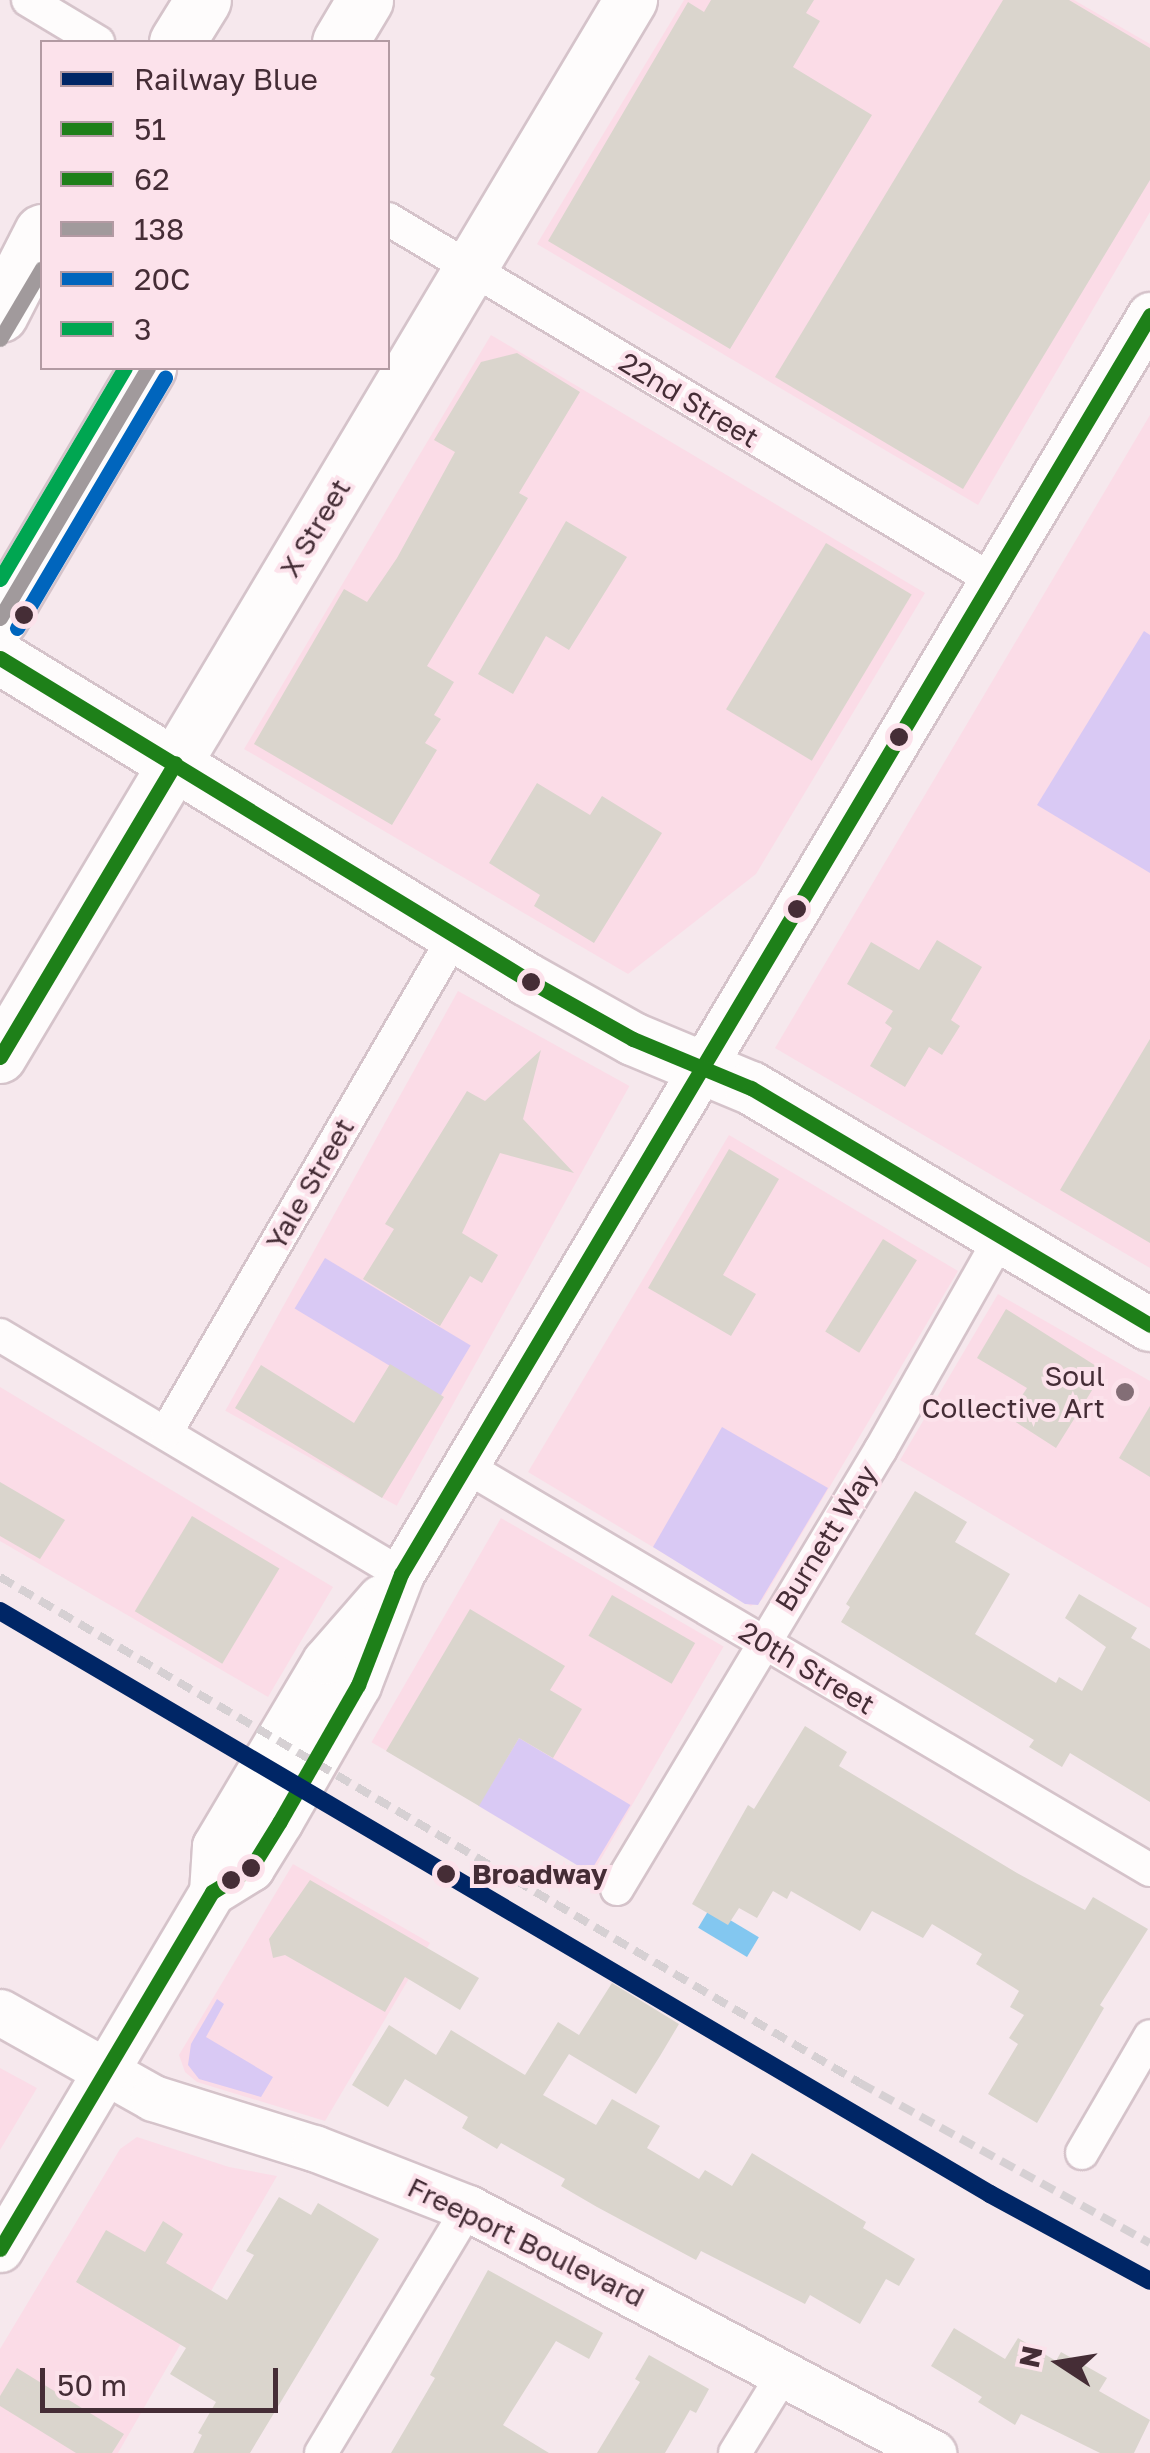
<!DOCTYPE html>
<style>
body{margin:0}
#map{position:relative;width:1150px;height:2453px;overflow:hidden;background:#f6e8ed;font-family:"Golos Text",sans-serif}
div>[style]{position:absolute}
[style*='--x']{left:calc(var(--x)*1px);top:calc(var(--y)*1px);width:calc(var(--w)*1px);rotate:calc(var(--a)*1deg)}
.built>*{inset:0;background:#fbdce7;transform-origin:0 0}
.green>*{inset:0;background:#d9c9f4;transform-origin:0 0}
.water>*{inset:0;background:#83c7f0;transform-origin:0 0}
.building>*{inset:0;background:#dad5cd;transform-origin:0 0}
.roads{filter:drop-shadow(2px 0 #d5c3ca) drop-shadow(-2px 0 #d5c3ca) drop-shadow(0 2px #d5c3ca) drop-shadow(0 -2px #d5c3ca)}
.street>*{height:32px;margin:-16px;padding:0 16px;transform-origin:16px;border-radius:16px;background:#fefcfc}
.secondary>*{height:45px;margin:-22.5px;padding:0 22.5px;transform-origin:22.5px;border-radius:22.5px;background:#fefcfc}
.primary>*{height:52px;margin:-26px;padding:0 26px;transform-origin:26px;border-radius:26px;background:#fefcfc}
.highway>*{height:55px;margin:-27.5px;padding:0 27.5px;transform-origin:27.5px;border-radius:27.5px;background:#fefcfc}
.rail>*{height:8px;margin-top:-4px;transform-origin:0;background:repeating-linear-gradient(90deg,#d6d0d3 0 15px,transparent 0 23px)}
.bus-1>*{height:15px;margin:-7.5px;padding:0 7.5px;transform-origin:7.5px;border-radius:7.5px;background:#1e8019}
.bus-2>*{height:15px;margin:-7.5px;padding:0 7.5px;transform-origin:7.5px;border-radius:7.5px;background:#1e8019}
.bus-3>*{height:15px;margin:-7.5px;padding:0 7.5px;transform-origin:7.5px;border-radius:7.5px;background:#a19a9c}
.bus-4>*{height:15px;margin:-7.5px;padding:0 7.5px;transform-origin:7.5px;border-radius:7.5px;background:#0065bd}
.bus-5>*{height:15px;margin:-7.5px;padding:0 7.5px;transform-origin:7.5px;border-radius:7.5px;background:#00a651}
.rail-1>*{height:18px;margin:-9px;padding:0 9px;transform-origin:9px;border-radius:9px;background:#002666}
.dots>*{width:28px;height:28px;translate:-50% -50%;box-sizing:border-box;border:5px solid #fce2eb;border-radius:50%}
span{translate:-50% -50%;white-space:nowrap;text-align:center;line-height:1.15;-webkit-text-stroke:8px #fce2eb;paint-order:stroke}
.street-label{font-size:28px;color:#452d36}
.poi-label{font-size:28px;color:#452d36}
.right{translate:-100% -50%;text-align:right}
.stop-label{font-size:28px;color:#452d36;font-weight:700}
.left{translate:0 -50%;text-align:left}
.legend{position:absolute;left:40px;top:40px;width:350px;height:330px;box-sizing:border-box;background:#fce2eb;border:2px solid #b39aa3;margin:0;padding:12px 18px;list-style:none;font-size:30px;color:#452d36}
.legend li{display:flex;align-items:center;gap:20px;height:50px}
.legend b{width:50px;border:2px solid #b39aa3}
.north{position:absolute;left:1010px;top:2313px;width:100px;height:100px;-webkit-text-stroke:8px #fce2eb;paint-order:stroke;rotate:282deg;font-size:28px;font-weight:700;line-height:40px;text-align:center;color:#452d36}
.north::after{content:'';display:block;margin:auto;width:35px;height:45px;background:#452d36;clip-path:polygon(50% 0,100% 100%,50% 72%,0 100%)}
.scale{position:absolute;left:40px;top:2368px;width:238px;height:45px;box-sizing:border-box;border:5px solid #452d36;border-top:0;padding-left:12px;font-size:30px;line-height:35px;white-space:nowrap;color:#452d36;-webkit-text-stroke:8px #fce2eb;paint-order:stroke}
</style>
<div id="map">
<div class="built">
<i style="clip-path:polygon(684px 0,1074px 0,1150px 44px,1150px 212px,978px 505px,537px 244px)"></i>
<i style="clip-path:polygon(491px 335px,925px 593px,756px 874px,628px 974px,244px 749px)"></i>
<i style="clip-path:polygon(1150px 415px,1150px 1268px,775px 1048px)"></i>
<i style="left:458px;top:991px;width:196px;height:480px;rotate:29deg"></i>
<i style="clip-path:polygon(729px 1135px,958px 1271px,763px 1599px,751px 1606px,528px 1472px)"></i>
<i style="clip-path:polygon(998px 1294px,1150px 1381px,1150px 1608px,900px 1460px)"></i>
<i style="clip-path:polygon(0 1387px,333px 1587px,268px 1697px,0 1541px)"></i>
<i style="left:501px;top:1518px;width:257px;height:259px;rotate:30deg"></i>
<i style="clip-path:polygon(293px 1864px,430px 1943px,325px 2121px,197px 2082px,185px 2072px,179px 2055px)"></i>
<i style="clip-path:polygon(0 2068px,37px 2088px,0 2150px)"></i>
<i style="clip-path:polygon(137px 2137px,229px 2167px,277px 2176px,118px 2453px,0 2453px,0 2349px,120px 2149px)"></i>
</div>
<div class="green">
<i style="clip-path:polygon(1144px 631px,1150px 635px,1150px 873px,1037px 805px)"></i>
<i style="left:325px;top:1258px;width:170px;height:59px;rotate:31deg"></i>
<i style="clip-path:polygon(722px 1427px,828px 1488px,758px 1605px,745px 1604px,653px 1547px)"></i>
<i style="left:519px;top:1738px;width:130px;height:79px;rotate:31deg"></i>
<i style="clip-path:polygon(217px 1999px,224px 2004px,206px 2037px,273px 2077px,261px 2097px,199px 2079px,188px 2065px,191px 2044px)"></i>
</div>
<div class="water">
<i style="left:710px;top:1908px;width:57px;height:23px;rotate:31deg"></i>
</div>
<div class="building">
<i style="clip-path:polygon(711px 0,814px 0,806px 13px,820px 21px,793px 67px,872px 115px,730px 349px,548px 241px,688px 2px,704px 12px)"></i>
<i style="clip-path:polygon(1003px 0,1069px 0,1150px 48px,1150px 180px,963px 489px,775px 377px)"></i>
<i style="clip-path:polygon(517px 353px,580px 392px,519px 493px,528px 498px,427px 666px,454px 682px,434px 715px,441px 719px,425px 743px,437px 750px,392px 825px,254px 744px,344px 589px,367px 602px,397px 558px,455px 452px,434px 440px,481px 362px)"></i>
<i style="clip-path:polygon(566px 521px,627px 557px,569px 650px,546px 636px,513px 694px,478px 674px)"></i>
<i style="left:826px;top:543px;width:100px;height:194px;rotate:31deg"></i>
<i style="clip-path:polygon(537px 783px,590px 815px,602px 796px,662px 833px,594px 943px,534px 906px,540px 895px,489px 863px)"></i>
<i style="clip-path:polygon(937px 940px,982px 967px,951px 1020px,960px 1026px,942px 1055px,929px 1047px,905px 1087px,870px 1066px,892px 1028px,885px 1023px,893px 1011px,847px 984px,871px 942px,919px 970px)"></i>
<i style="clip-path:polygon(1150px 1039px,1150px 1243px,1060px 1190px)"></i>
<i style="clip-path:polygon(541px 1050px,523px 1119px,574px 1173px,500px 1153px,462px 1233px,498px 1255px,482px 1283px,470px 1276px,440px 1326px,363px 1279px,394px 1229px,385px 1224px,467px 1091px,485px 1101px)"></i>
<i style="clip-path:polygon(729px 1149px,779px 1179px,723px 1275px,756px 1294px,731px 1336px,648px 1288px)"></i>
<i style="left:883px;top:1239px;width:40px;height:109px;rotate:32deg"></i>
<i style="clip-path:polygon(1006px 1309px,1104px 1371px,1056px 1448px,1008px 1417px,1027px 1388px,977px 1358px)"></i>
<i style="clip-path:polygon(390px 1364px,444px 1397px,382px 1498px,235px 1408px,261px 1365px,354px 1423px)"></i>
<i style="clip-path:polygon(1150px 1406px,1150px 1477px,1119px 1458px)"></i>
<i style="clip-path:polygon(0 1482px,65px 1520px,40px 1559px,0 1536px)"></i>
<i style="clip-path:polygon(915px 1491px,967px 1522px,955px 1542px,1010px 1574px,975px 1634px,1056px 1683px,1059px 1677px,1082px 1691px,1106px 1647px,1065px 1618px,1079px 1594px,1137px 1628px,1131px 1638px,1150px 1649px,1150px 1802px,1070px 1753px,1062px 1767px,1029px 1747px,1034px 1740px,841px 1622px,850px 1607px,846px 1604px)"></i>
<i style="left:192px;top:1516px;width:102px;height:111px;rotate:31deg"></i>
<i style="left:612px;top:1595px;width:96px;height:47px;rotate:30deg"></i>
<i style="clip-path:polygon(470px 1609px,565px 1666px,550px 1690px,582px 1709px,553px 1758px,519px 1738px,479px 1806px,386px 1751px)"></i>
<i style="clip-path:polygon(805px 1726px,847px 1752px,839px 1766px,1017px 1873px,1085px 1910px,1093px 1897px,1148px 1929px,1100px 2005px,1104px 2008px,1037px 2123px,988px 2094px,1018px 2044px,1009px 2038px,1024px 2015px,1010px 2007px,1019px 1991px,976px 1964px,982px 1954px,932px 1924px,923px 1938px,872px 1911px,860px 1931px,791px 1891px,787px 1899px,773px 1891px,757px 1918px,739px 1908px,728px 1925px,692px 1904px,748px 1805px,754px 1809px)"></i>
<i style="clip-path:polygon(310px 1880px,479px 1978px,460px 2010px,405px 1977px,385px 2012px,285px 1955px,273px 1958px,269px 1939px)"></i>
<i style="clip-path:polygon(612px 1983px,679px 2024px,660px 2056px,636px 2094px,569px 2054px,543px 2095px,596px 2125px,612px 2099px,660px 2126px,647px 2148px,699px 2179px,705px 2170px,732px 2186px,752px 2153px,866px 2222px,863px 2228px,915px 2259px,899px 2286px,886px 2279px,860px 2324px,810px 2295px,805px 2304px,701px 2251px,696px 2260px,597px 2207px,561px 2186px,565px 2179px,501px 2143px,497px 2149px,462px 2128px,468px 2117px,405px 2079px,388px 2107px,352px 2085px,389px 2025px,436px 2055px,451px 2030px,525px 2075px,558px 2022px,579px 2035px)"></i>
<i style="clip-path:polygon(279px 2197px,311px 2215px,318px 2203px,379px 2239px,250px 2453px,193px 2453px,202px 2435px,198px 2433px,216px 2402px,170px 2374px,186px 2348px,76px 2282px,106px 2230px,145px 2252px,163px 2221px,183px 2234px,166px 2263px,227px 2300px,254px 2255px,246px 2251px)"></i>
<i style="clip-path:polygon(488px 2270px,603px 2333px,589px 2359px,556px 2341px,503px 2425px,549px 2453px,391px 2453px,435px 2378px,430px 2375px)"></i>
<i style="clip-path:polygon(954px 2328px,1005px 2359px,1018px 2338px,1056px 2361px,1061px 2352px,1107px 2378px,1099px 2391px,1150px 2420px,1134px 2453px,1100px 2453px,1021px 2414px,1015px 2425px,978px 2402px,982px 2397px,931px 2366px)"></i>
<i style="clip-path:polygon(649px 2355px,709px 2389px,696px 2413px,690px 2410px,665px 2453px,597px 2453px,640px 2382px,635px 2379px)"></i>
<i style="clip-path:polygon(17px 2368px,124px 2434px,112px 2453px,76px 2453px,0 2406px,0 2396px)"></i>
</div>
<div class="roads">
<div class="street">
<i style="--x:28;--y:0;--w:82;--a:31"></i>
<i style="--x:388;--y:219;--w:702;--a:30.84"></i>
<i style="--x:0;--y:1335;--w:467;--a:30.8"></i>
<i style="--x:167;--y:1431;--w:571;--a:-59.84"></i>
<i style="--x:465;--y:1466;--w:795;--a:30.53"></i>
<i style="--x:617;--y:1889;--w:513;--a:-59.04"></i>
<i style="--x:881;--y:1449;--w:244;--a:-60.5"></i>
<i style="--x:1082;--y:2153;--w:135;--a:-59.8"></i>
<i style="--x:321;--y:2453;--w:286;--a:-59"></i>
<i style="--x:735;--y:2453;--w:94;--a:-58.5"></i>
</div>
<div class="secondary">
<i style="--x:212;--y:1892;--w:46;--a:-86.3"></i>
<i style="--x:215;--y:1846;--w:215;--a:-59.3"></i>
<i style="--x:325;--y:1661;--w:84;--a:-48.9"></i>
<i style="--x:0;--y:2012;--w:176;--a:29.3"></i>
<i style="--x:153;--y:2098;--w:169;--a:17.3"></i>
<i style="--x:314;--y:2148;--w:165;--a:21.3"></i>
<i style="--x:468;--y:2208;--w:526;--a:27.78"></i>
<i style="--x:0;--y:2249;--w:415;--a:-59.3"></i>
<i style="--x:212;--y:1892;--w:46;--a:-31.6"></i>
<i style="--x:251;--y:1868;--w:55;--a:-58.3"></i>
<i style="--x:280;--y:1821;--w:157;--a:-60.2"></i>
<i style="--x:358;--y:1685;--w:119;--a:-68.8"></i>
<i style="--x:401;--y:1574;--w:1465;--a:-59.25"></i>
</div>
<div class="primary">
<i style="--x:0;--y:658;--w:616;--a:31.39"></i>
<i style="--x:526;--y:979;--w:123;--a:29.3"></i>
<i style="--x:633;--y:1039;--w:128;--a:22.6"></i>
<i style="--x:751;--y:1088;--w:464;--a:30.7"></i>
<i style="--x:0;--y:1057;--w:1231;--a:-59.16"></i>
</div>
<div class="highway">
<i style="--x:177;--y:42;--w:49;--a:-58.2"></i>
<i style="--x:340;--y:42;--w:49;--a:-59.2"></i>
<i style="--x:0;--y:314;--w:92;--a:-62.9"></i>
<i style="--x:0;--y:618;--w:291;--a:-59.4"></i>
</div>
</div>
<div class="rail">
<i style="--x:0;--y:1577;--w:998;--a:30.47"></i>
<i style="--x:860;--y:2083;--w:331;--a:28.9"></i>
</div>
<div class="bus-1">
<i style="--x:0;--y:2249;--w:415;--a:-59.3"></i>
<i style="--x:212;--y:1892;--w:46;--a:-31.6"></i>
<i style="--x:251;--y:1868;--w:55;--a:-58.3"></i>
<i style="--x:280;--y:1821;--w:157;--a:-60.2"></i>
<i style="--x:358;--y:1685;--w:119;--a:-68.8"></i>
<i style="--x:401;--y:1574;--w:1465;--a:-59.25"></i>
</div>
<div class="bus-2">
<i style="--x:0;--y:658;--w:616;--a:31.39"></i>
<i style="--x:526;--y:979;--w:123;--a:29.3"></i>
<i style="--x:633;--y:1039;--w:128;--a:22.6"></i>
<i style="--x:751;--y:1088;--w:464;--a:30.7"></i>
<i style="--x:0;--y:1057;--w:342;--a:-59.2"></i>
</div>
<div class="bus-3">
<i style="--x:0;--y:339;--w:82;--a:-59.4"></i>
<i style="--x:0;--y:618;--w:291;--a:-59.4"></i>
</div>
<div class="bus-4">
<i style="--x:17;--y:628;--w:291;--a:-59.4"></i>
</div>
<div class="bus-5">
<i style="--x:0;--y:579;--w:245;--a:-59.4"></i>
</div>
<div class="rail-1">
<i style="--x:0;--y:1611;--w:1149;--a:30.49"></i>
<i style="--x:990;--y:2194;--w:182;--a:28.5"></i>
</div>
<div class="dots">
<i style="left:24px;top:615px;background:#452d36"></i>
<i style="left:899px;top:737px;background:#452d36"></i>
<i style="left:797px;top:909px;background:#452d36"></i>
<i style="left:531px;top:982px;background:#452d36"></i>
<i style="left:1125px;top:1392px;background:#836e76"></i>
<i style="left:251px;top:1868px;background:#452d36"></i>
<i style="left:446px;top:1874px;background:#452d36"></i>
<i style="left:231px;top:1880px;background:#452d36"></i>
</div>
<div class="street-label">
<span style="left:689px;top:400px;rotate:31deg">22nd Street</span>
<span style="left:315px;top:528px;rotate:-59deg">X Street</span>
<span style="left:310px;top:1184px;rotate:-60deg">Yale Street</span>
<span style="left:826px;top:1538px;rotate:-58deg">Burnett Way</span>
<span style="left:807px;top:1668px;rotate:31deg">20th Street</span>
<span style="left:526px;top:2242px;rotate:26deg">Freeport Boulevard</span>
</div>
<div class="poi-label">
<span class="right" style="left:1105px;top:1392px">Soul<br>Collective Art</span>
</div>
<div class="stop-label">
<span class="left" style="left:472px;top:1874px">Broadway</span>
</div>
<ul class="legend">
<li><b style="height:12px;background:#002666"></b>Railway Blue</li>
<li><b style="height:12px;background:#1e8019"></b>51</li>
<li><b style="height:12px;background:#1e8019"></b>62</li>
<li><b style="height:12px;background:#a19a9c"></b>138</li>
<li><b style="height:12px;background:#0065bd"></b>20C</li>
<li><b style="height:12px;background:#00a651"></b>3</li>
</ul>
<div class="north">N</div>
<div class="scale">50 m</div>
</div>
